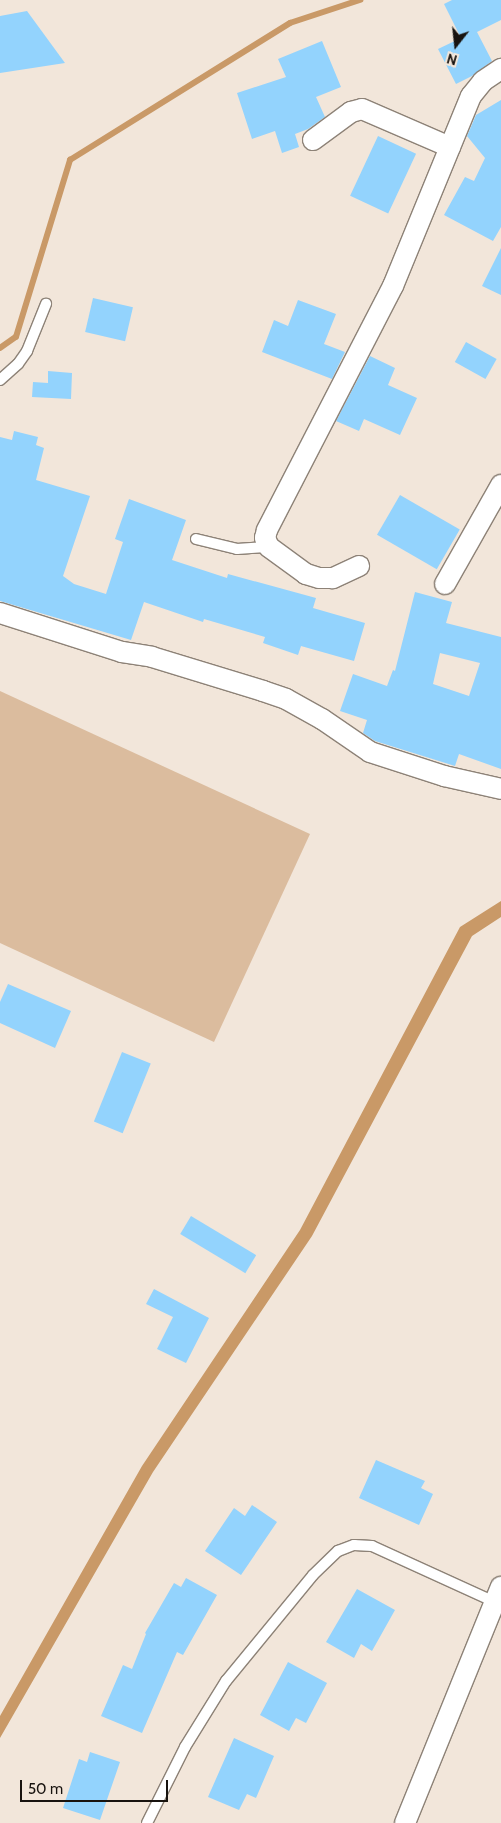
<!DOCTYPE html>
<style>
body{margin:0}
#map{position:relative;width:501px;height:1823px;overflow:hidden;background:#f2e6da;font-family:Cabin,sans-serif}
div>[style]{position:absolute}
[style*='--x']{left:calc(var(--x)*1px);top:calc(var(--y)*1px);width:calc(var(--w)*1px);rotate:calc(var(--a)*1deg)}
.green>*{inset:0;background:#dbbc9e}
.water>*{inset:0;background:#c99967}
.stream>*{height:5.5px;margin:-2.75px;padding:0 2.75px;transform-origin:2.75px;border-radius:2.75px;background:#c99967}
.building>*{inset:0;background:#93d3fd;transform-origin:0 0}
.roads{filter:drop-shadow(1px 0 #8d8277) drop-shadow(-1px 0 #8d8277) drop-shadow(0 1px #8d8277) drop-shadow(0 -1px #8d8277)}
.lane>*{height:10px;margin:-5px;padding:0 5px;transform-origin:5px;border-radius:5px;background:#fff}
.street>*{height:20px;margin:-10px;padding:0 10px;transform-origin:10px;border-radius:10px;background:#fff}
span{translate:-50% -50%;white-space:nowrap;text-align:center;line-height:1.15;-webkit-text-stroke:4.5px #f2e6da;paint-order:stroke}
.north{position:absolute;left:431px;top:20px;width:50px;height:50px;-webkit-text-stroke:4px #f2e6da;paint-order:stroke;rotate:196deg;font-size:14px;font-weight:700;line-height:20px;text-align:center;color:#18130f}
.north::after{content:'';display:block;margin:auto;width:18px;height:22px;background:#18130f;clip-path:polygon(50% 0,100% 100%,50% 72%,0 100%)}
.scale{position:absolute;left:20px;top:1780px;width:148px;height:22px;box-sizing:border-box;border:2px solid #18130f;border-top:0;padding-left:6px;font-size:15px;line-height:18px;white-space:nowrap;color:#18130f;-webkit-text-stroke:4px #f2e6da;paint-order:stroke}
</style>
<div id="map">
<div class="green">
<i style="clip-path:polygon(0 691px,310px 834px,214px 1042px,0 943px)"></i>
</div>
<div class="water">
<i style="clip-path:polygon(501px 901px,501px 917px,472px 936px,312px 1236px,153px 1472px,0 1738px,0 1716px,142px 1466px,300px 1230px,460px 927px)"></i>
</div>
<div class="stream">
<i style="--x:0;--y:348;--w:19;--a:-35"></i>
<i style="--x:16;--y:337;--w:185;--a:-73"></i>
<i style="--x:70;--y:160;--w:259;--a:-31.9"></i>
<i style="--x:290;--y:23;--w:74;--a:-18.2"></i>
</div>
<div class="building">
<i style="clip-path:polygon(452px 0,501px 0,501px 20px,477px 32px,492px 61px,472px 76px,456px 84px,438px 49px,461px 38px,444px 4px)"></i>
<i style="clip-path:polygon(27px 11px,65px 63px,0 73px,0 16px)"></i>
<i style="clip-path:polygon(322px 41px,341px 87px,316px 97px,325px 117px,308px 129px,295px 134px,299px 147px,282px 153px,275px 131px,252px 139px,237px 93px,286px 77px,278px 59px)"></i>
<i style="clip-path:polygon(501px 100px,501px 227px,493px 241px,444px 215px,465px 177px,474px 181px,485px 158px,467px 136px,476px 115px)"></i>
<i style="left:378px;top:136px;width:42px;height:66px;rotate:25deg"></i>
<i style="clip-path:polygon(501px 248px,501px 295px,482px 286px)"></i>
<i style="left:93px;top:298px;width:41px;height:35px;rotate:13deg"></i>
<i style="clip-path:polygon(298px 300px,336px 314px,324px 344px,345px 352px,332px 379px,262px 352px,274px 320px,288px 326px)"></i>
<i style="left:466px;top:342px;width:35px;height:23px;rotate:29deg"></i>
<i style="clip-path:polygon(370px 356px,395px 368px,388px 385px,417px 398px,400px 435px,364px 419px,359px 431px,336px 421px)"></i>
<i style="clip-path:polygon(48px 371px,72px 373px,71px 399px,32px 397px,33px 382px,48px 383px)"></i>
<i style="clip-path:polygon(14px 431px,38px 437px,36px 445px,44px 448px,36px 480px,90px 496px,63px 576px,74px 584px,106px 594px,123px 542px,115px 539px,129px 499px,186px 520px,172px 560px,227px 578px,228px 574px,316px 598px,313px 608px,365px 623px,354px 661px,301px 646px,298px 655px,263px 643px,265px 637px,204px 619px,203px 622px,144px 602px,131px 640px,0 601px,0 437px,12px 440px)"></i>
<i style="left:400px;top:495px;width:69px;height:46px;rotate:30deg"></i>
<i style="clip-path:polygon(evenodd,415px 592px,452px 602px,446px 623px,501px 637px,501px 769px,459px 754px,455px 766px,375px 741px,363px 733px,367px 720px,340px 711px,353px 674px,387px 686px,393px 670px,395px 671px,415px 592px,440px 653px,480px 663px,469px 696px,433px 684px,440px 653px)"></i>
<i style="clip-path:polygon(8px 984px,71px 1011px,55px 1048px,0 1023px,0 1002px)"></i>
<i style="left:122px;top:1052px;width:31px;height:75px;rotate:22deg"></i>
<i style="left:191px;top:1216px;width:76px;height:21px;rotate:31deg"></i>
<i style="clip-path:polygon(154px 1289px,209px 1318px,186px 1363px,157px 1349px,173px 1317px,146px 1304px)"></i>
<i style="clip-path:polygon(376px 1460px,425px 1481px,421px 1488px,433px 1494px,419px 1525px,359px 1498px)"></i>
<i style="clip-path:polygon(252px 1505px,277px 1522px,241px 1575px,205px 1551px,234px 1508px,245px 1516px)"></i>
<i style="clip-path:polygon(186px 1578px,217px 1595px,183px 1655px,177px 1652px,142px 1733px,101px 1716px,123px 1665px,132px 1669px,146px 1634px,145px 1633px,174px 1583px,181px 1587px)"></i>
<i style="clip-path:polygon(357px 1589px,395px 1610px,372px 1651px,361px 1644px,354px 1658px,326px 1642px)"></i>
<i style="clip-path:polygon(288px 1662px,327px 1683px,306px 1723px,296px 1718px,289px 1731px,260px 1715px)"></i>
<i style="clip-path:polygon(234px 1738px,274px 1756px,256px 1798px,247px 1794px,239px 1810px,208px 1797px)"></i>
<i style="clip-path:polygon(90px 1752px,120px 1762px,100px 1820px,63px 1808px,79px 1759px,87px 1762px)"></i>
</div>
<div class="roads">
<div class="lane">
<i style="--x:0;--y:380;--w:24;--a:-42"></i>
<i style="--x:18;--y:364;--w:16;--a:-55"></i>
<i style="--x:27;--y:351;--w:51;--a:-68"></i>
<i style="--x:196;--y:539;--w:42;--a:13.7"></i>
<i style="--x:237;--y:549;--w:32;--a:-4"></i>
<i style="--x:147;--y:1823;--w:85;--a:-63.4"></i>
<i style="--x:185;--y:1747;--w:78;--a:-58.2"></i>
<i style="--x:226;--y:1681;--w:137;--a:-50.6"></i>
<i style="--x:313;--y:1575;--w:35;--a:-44"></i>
<i style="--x:338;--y:1551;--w:17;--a:-21"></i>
<i style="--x:354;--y:1545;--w:18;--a:3"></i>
<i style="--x:372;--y:1546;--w:135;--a:24.5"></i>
</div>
<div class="street">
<i style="--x:313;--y:140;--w:47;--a:-36.4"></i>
<i style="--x:351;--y:112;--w:11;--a:-15"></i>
<i style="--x:362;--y:109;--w:96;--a:23.4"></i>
<i style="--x:359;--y:566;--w:29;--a:155"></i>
<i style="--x:333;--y:578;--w:14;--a:180"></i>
<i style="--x:319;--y:578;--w:14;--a:-163"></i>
<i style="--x:306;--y:574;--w:46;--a:-143.9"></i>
<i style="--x:269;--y:547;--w:10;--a:-114"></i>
<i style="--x:265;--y:538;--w:8;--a:-76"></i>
<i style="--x:267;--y:530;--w:275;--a:-62.7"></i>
<i style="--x:393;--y:286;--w:205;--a:-67.7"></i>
<i style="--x:471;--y:96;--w:19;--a:-51"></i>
<i style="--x:483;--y:81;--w:22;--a:-34"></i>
<i style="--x:445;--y:584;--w:114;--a:-60.5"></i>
<i style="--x:0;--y:613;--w:128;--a:17.7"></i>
<i style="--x:122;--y:652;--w:30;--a:9"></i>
<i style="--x:152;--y:657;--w:116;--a:17"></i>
<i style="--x:263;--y:691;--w:24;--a:19"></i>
<i style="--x:286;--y:699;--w:41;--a:29.1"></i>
<i style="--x:322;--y:719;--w:58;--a:34.5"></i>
<i style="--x:370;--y:752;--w:78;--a:18"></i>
<i style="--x:444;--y:776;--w:58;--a:12.8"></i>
<i style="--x:405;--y:1823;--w:255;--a:-67.9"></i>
</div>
</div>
<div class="north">N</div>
<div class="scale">50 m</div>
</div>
